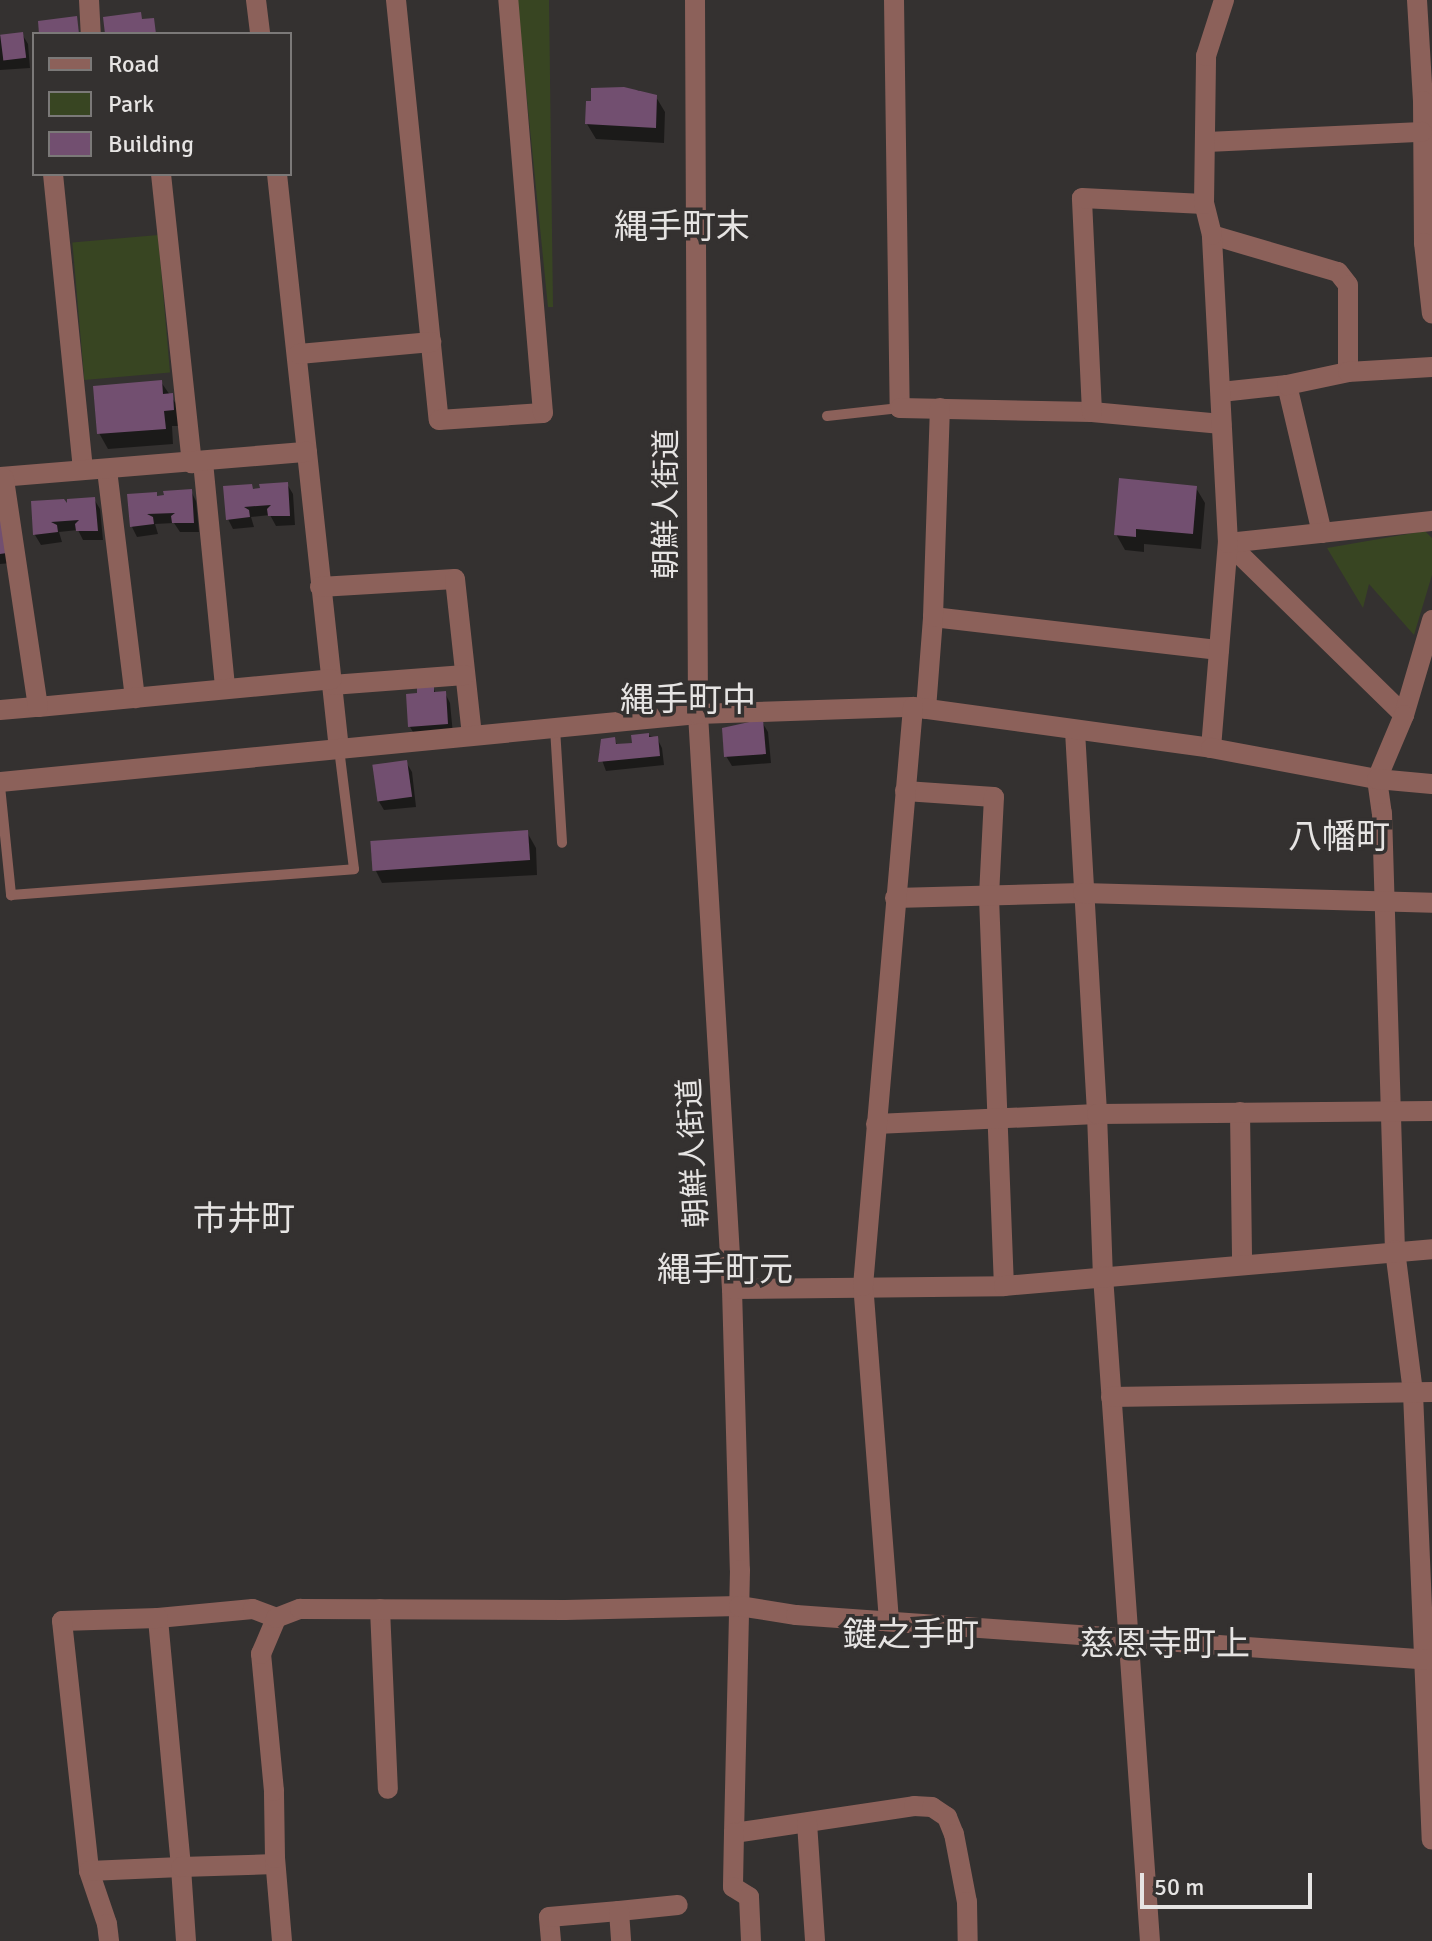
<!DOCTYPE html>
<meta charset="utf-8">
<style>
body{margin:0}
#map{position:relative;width:1432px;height:1941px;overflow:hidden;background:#343130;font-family:Signika,"Noto Sans JP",sans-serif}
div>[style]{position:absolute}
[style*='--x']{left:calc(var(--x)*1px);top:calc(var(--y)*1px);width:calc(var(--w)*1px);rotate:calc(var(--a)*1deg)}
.green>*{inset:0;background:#384522;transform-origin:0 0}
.shadow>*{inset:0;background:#0007}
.building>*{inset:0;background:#724f70;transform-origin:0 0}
.lane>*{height:10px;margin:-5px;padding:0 5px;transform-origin:5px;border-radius:5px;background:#8c615a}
.street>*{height:20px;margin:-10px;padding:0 10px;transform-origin:10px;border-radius:10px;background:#8c615a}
span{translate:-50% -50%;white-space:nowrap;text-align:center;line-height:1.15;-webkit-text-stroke:7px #343130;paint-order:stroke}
.street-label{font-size:30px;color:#e6e4e3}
.quarter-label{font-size:34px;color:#e6e4e3}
.legend{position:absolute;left:32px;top:32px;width:260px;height:144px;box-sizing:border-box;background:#343130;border:2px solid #7b7978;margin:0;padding:10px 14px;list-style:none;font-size:24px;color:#e6e4e3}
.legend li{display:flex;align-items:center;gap:16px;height:40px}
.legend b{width:40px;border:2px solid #7b7978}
.scale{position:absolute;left:1140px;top:1873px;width:172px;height:36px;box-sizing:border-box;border:4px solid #e6e4e3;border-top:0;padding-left:10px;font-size:24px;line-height:28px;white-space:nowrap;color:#e6e4e3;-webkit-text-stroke:6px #343130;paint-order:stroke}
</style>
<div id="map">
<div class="green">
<i style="clip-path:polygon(517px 0,549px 0,553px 307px,548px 307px)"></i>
<i style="left:158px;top:235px;width:138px;height:86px;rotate:85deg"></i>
<i style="clip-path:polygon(1425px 531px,1432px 538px,1432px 575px,1414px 635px,1369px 584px,1363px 608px,1327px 548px)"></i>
</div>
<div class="shadow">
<i style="clip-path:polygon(22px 34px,28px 44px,30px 68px,0 70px,0 36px)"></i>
<i style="clip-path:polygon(593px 90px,639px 90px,643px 96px,656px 97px,665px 112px,664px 143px,596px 139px,587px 124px)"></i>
<i style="clip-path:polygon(161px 382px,181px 411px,182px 426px,172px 426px,173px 444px,108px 449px,99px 433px)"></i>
<i style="clip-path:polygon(287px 484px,293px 494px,295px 525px,276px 526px,270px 515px,251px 517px,254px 527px,233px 529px,228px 519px,254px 491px)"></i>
<i style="clip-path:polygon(1196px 488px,1205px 503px,1201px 549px,1144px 544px,1144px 552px,1125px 550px,1116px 534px)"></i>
<i style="clip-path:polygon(191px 491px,196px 501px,199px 532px,180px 532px,174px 523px,155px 524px,158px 534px,137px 537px,132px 527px,158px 498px)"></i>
<i style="clip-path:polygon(94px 499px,100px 509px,103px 540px,83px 540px,78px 530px,59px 532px,62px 542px,41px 545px,35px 535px,33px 503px,70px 510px)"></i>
<i style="clip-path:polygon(0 517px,12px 563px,0 564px)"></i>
<i style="clip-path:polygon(433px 687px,436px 694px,445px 693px,450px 703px,453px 734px,416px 737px,410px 727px)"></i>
<i style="clip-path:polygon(762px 722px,768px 732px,771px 763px,732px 766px,726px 756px)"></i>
<i style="clip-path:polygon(648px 735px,657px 738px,662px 748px,664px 765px,606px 771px,599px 752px,604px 752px,614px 739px,618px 746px,634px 744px)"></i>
<i style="clip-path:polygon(406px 762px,412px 772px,416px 807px,384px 810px,378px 800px)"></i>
<i style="clip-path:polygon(527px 832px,536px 848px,537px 875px,382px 883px,374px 867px)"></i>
</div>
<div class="building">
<i style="clip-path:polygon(141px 12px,142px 19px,154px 18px,156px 34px,105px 34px,103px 17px)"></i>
<i style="clip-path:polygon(77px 16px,79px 34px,39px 34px,38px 21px)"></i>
<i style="left:23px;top:32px;width:26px;height:23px;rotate:83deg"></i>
<i style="clip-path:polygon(624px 87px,657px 95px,656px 128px,585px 124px,586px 101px,591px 101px,591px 88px)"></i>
<i style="clip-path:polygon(162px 380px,163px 394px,173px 393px,174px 410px,164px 411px,166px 429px,97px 434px,93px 386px)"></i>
<i style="clip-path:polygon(1119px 478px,1197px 486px,1193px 534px,1136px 529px,1136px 537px,1114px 535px)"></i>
<i style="clip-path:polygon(288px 482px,290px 516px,268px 516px,267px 509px,271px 505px,244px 507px,249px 510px,250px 517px,226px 520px,223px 486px,252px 484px,253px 489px,260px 488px,259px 484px)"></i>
<i style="clip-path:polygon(192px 489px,194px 523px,172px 523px,171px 516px,175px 513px,147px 514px,153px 517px,154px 524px,130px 527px,127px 494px,157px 492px,157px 496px,164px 495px,163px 491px)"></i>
<i style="clip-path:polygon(95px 497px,98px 531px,76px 531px,75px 524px,79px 520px,51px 522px,57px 525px,58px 532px,33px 535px,31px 501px,64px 499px,67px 503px,67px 499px)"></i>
<i style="clip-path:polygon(0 515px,7px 553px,0 554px)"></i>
<i style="clip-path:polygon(434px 685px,434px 692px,446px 691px,448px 724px,408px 727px,406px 694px,417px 693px,417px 686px)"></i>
<i style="clip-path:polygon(763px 719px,766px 754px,724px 757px,722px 728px)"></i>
<i style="clip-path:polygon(649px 733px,649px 737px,658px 736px,660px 756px,598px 762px,601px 739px,615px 737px,616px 744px,632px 743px,631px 735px)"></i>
<i style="left:407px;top:760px;width:37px;height:35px;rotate:82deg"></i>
<i style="left:528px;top:830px;width:30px;height:158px;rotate:86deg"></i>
</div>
<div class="lane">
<i style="--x:827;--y:416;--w:73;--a:-6.3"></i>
<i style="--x:555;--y:728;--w:115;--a:86.5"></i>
<i style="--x:0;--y:786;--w:110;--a:84.2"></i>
<i style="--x:11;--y:895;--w:344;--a:-4.3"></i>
<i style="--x:354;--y:869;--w:121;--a:-97.1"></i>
</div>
<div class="street">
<i style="--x:89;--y:0;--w:34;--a:87"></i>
<i style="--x:256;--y:0;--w:34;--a:83"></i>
<i style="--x:396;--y:0;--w:422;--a:84.2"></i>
<i style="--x:439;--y:420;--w:104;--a:-3.9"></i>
<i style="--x:543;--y:413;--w:414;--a:-94.8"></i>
<i style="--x:695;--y:0;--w:714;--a:89.76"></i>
<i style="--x:698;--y:714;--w:576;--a:86.62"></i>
<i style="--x:732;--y:1289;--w:281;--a:88.4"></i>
<i style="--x:740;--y:1570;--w:263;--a:91.3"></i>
<i style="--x:734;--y:1833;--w:182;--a:-8.5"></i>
<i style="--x:914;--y:1806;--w:18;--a:3"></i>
<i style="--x:932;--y:1807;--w:18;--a:34"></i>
<i style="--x:947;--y:1817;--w:18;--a:68"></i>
<i style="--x:954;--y:1834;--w:69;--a:79.2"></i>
<i style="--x:967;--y:1902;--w:39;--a:89"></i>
<i style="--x:894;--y:0;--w:408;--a:89.2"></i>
<i style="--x:900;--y:408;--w:192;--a:1.2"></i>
<i style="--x:1092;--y:412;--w:130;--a:5.3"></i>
<i style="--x:1417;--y:0;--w:101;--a:86.6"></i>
<i style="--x:1423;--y:101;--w:142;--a:89.6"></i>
<i style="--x:1424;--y:243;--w:71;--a:83.6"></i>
<i style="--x:1207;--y:142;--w:215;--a:-2.7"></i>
<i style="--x:53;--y:174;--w:297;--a:84.2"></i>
<i style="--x:161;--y:174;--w:291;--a:83.9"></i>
<i style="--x:277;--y:174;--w:578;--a:83.85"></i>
<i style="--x:1212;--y:235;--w:131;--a:16.4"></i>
<i style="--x:1338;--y:272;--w:16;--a:52"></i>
<i style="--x:1348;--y:285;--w:87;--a:90"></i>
<i style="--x:299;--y:354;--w:133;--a:-5.2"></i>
<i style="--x:1287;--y:385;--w:152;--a:76.7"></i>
<i style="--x:1221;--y:392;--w:66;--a:-6.1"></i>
<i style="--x:1287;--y:385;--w:62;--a:-12"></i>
<i style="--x:1348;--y:372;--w:84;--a:-3.4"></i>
<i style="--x:1092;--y:412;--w:214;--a:-92.7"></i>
<i style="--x:1082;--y:198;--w:122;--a:2.8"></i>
<i style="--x:203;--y:462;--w:227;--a:84.4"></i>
<i style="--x:107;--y:470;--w:230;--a:83"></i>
<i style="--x:0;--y:477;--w:308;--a:-4.7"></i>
<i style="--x:1228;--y:543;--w:246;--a:44.3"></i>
<i style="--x:1228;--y:543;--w:205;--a:-6.2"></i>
<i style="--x:320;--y:587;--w:135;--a:-3.4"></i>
<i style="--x:455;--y:579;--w:157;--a:83.8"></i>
<i style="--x:933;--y:617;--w:288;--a:6.6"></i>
<i style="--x:1432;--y:620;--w:99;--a:106.4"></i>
<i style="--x:1404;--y:715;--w:69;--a:112.9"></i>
<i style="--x:1377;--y:779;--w:34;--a:82"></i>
<i style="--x:1382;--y:813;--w:437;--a:88.3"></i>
<i style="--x:1395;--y:1250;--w:144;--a:82.8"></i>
<i style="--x:1413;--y:1393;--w:447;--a:87.6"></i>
<i style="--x:332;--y:685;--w:133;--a:-4.3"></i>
<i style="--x:38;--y:707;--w:295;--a:-5.4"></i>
<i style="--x:926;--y:709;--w:92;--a:-85.6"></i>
<i style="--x:933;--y:617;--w:209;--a:-88.1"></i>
<i style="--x:0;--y:710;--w:38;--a:-5"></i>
<i style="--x:38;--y:707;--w:231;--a:-98.5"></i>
<i style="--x:1075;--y:731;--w:384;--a:86.7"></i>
<i style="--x:1097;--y:1114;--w:162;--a:87.9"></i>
<i style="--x:1103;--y:1276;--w:667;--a:85.96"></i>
<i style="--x:1211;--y:748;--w:206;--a:-85.3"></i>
<i style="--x:1228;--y:543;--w:308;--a:-93"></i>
<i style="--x:1212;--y:235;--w:32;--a:-104"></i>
<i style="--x:1204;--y:204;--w:148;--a:-89.2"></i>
<i style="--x:1206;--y:56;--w:59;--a:-72.2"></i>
<i style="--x:0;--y:782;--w:701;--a:-5.56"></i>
<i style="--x:698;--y:714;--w:215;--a:-1.9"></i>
<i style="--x:913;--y:707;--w:301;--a:7.8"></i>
<i style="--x:1211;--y:748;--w:169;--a:10.6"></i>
<i style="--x:1377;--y:779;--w:55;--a:5.2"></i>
<i style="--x:905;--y:791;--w:89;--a:3.9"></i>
<i style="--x:994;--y:797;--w:100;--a:92.9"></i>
<i style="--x:989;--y:897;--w:389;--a:87.8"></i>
<i style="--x:895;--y:898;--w:188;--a:-1.5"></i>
<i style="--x:1083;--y:893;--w:349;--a:1.6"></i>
<i style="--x:1240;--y:1112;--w:152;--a:89.2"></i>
<i style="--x:876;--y:1124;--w:221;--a:-2.6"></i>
<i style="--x:1097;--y:1114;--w:335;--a:-0.5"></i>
<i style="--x:732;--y:1289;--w:272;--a:-0.6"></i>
<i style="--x:1004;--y:1286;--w:430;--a:-4.9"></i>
<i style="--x:1111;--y:1397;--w:321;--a:-0.9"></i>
<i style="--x:380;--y:1609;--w:180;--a:87.5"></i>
<i style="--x:158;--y:1618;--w:95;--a:-5.4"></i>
<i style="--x:253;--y:1609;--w:25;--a:21"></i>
<i style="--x:889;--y:1621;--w:336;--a:-94.4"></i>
<i style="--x:863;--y:1286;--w:581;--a:-85.06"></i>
<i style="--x:807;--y:1823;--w:118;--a:86.1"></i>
<i style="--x:734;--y:1833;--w:54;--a:91.1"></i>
<i style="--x:733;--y:1887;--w:19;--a:32"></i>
<i style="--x:749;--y:1897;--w:44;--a:87.4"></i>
<i style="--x:89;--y:1871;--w:56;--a:71.2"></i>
<i style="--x:107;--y:1924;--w:17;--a:83"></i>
<i style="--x:619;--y:1911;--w:59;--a:-5.8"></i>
<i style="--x:186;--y:1941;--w:74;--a:-93.9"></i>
<i style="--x:181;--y:1867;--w:250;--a:-95.3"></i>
<i style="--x:158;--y:1618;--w:96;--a:178.2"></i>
<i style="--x:62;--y:1621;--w:251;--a:83.8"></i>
<i style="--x:89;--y:1871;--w:92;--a:-2.5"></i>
<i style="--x:181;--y:1867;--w:94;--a:-1.8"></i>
<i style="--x:282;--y:1941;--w:83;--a:-94.8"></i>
<i style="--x:275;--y:1858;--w:67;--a:-90.9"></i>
<i style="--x:274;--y:1791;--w:138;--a:-95.4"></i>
<i style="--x:261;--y:1654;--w:39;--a:-67"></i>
<i style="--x:276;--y:1618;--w:26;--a:-21"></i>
<i style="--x:300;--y:1609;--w:265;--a:0.2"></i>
<i style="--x:565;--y:1610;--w:174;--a:-1.3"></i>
<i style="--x:739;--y:1606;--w:58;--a:9"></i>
<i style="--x:796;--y:1615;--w:638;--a:4.05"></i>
<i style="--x:551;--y:1941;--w:24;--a:-95"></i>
<i style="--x:549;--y:1917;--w:70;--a:-4.9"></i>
<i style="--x:619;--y:1911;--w:30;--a:86"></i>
</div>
<div class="street-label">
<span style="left:667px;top:504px;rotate:-90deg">朝鮮人街道</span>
<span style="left:694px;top:1153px;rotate:-93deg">朝鮮人街道</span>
</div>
<div class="quarter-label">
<span style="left:682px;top:228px">縄手町末</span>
<span style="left:688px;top:701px">縄手町中</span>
<span style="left:1339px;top:838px">八幡町</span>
<span style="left:244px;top:1220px">市井町</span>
<span style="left:725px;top:1271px">縄手町元</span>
<span style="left:911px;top:1636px">鍵之手町</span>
<span style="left:1165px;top:1645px">慈恩寺町上</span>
</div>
<ul class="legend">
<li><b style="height:10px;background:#8c615a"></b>Road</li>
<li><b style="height:22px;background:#384522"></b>Park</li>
<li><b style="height:22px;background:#724f70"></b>Building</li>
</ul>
<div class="scale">50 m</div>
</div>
